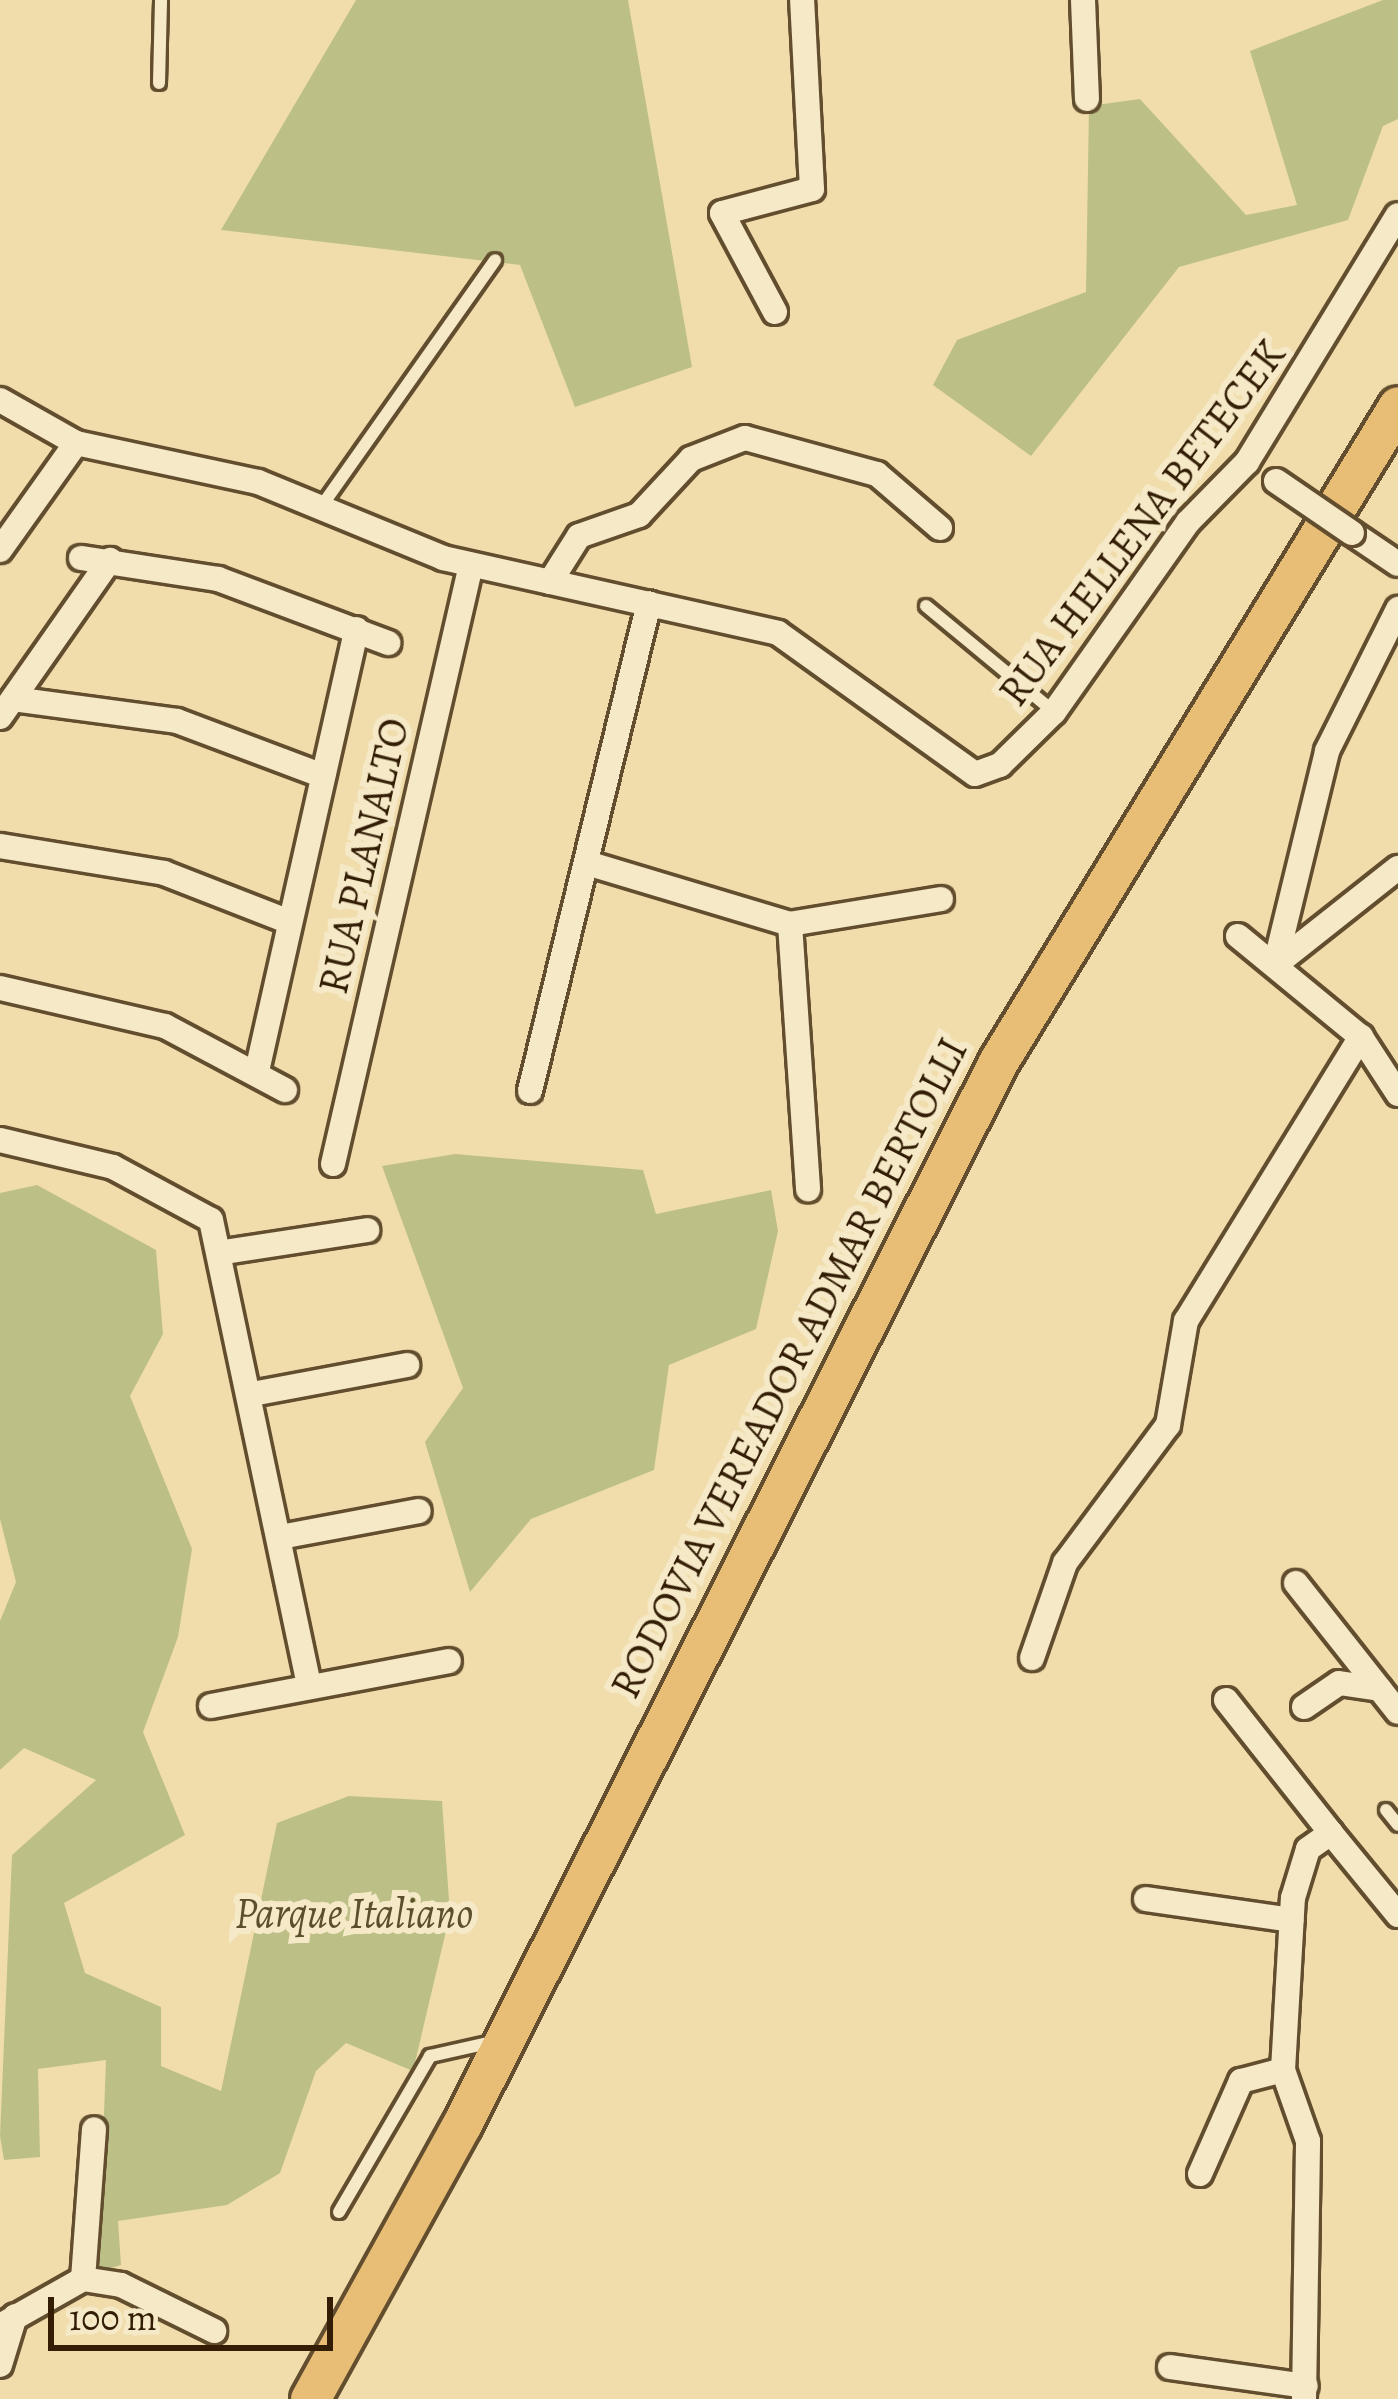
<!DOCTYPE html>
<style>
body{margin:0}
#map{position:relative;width:1398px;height:2399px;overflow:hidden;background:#f0ddab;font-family:Alegreya,serif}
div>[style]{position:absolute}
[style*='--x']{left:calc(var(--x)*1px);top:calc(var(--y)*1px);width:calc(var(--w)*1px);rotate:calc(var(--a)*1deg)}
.green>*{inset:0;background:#bdc086}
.roads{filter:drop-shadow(3px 0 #624e2e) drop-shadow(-3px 0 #624e2e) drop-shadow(0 3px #624e2e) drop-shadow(0 -3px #624e2e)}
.service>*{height:12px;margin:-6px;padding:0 6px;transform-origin:6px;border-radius:6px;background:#f5e9c8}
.minor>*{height:24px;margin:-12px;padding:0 12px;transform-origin:12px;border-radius:12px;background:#f5e9c8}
.trunk>*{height:39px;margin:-19.5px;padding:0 19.5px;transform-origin:19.5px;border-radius:19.5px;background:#e8be76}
.bridges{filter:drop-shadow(3px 0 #624e2e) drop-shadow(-3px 0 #624e2e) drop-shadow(0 3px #624e2e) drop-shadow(0 -3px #624e2e)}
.minor-bridge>*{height:24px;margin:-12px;padding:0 12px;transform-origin:12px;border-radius:12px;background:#f5e9c8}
span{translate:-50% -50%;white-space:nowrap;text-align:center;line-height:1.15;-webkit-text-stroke:12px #f5e9c8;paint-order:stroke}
.street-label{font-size:42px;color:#331e05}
.park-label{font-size:42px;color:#5c4f2c;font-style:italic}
.scale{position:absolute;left:48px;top:2297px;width:285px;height:54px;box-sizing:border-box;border:6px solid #331e05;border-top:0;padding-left:15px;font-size:36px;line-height:42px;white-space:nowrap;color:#331e05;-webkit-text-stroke:9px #f5e9c8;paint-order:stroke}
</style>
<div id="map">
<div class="green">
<i style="clip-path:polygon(356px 0,628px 0,692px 367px,575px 407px,520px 265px,221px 230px)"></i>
<i style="clip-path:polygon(1383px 0,1398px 0,1398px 119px,1383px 126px,1348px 220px,1179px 267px,1031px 456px,933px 385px,957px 340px,1086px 292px,1089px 106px,1140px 99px,1246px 215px,1297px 205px,1250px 51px)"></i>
<i style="clip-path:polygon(455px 1154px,643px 1170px,656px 1214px,771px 1190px,778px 1231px,756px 1329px,669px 1365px,654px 1470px,531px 1519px,470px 1592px,425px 1442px,463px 1388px,382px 1166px)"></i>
<i style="clip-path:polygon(37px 1185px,156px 1250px,163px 1334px,130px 1396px,192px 1549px,178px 1637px,143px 1732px,185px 1835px,64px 1903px,85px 1973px,161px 2007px,161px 2066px,221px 2091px,277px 1823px,349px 1796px,442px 1801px,450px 1914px,413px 2071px,346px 2043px,316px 2071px,280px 2173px,227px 2205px,118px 2221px,121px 2265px,98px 2272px,106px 2060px,38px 2069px,40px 2157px,4px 2160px,0 2136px,12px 1855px,96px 1780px,24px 1748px,0 1770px,0 1621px,16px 1582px,0 1519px,0 1193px)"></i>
</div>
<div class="roads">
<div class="service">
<i style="--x:159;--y:83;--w:83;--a:-88.6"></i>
<i style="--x:321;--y:507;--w:302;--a:-54.8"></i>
<i style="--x:926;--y:606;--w:166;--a:39.6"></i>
<i style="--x:1386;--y:1810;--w:19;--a:51"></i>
<i style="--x:339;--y:2212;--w:181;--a:-59.7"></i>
<i style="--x:430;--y:2056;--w:69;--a:-12.6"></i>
</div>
<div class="minor">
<i style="--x:1083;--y:0;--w:99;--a:87.7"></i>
<i style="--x:775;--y:312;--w:112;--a:-118.2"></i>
<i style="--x:722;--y:213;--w:93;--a:-14.9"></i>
<i style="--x:812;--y:189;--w:189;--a:-93"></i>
<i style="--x:0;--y:400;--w:87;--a:29.5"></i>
<i style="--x:76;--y:443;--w:186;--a:12.1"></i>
<i style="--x:258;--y:482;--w:200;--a:22.3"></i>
<i style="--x:443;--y:558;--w:343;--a:12.6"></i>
<i style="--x:778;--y:633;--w:242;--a:35.6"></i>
<i style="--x:975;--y:774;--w:27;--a:-20"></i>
<i style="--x:1000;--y:765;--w:76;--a:-44.5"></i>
<i style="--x:1054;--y:712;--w:232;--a:-54.8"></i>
<i style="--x:1188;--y:522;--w:84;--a:-45.5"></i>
<i style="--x:1247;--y:462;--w:289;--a:-58.6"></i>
<i style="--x:1352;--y:533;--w:55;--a:34"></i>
<i style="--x:0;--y:550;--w:131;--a:-54.6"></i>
<i style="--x:81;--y:558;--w:139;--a:8.7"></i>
<i style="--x:218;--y:579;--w:182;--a:20.6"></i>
<i style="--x:550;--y:582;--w:54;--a:-57.8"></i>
<i style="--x:579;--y:536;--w:64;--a:-19.3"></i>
<i style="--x:639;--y:515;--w:76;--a:-47.1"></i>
<i style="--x:691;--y:459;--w:58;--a:-21.3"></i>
<i style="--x:745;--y:438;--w:137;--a:15.3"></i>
<i style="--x:877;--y:474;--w:83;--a:40.6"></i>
<i style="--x:13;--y:699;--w:165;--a:7.6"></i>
<i style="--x:177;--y:721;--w:156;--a:20.6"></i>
<i style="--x:0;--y:717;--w:192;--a:-55"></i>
<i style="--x:0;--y:846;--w:166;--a:9.3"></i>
<i style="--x:164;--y:873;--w:135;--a:21.3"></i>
<i style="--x:590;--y:864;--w:209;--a:16.7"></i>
<i style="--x:790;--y:924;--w:266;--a:86.1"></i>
<i style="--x:790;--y:924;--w:153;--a:-9.4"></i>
<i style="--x:1238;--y:936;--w:159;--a:39.4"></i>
<i style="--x:1361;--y:1037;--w:68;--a:57"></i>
<i style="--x:1275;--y:965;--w:220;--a:-76.3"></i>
<i style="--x:1327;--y:751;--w:159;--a:-63.4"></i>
<i style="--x:1275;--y:965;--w:157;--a:-38.3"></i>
<i style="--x:0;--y:988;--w:169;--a:13"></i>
<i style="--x:165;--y:1026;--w:136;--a:28.1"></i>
<i style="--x:257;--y:1071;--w:453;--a:-77.3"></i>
<i style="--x:530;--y:1091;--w:502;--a:-76.3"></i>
<i style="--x:0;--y:1140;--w:116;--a:13.4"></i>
<i style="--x:113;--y:1167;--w:111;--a:28.4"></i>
<i style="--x:211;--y:1220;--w:477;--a:78.1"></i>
<i style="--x:333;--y:1164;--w:615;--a:-77.03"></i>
<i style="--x:224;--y:1252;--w:145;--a:-8.7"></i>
<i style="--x:252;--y:1394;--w:158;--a:-10.6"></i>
<i style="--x:280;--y:1537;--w:141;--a:-10.6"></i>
<i style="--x:1296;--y:1583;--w:164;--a:51.7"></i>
<i style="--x:1032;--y:1658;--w:101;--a:-70.8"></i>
<i style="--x:1065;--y:1563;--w:172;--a:-53.3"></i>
<i style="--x:1168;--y:1425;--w:106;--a:-80.2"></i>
<i style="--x:1186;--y:1321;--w:334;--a:-58.4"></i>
<i style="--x:1226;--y:1700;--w:169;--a:51.7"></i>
<i style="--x:211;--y:1706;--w:242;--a:-10.7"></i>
<i style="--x:1304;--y:1707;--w:42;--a:-34.4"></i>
<i style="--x:1339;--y:1683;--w:41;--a:8.3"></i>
<i style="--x:1146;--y:1899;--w:147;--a:8.2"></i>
<i style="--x:1200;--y:2174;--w:102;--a:-66.2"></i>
<i style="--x:1241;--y:2081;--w:43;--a:-14.7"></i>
<i style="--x:83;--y:2279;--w:150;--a:-85.8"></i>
<i style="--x:0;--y:2326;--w:95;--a:-29.5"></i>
<i style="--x:83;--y:2279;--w:38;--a:9"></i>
<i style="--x:121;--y:2285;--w:104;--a:26.3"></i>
<i style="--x:0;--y:2365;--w:51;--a:-73"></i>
<i style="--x:1170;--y:2367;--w:137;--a:8"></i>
<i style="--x:1304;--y:2399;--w:258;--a:-89.1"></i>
<i style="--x:1308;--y:2141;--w:75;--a:-109.4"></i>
<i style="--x:1283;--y:2070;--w:172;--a:-86.7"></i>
<i style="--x:1293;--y:1898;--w:51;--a:-73"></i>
<i style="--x:1308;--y:1849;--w:28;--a:-35"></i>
<i style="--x:1331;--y:1833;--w:106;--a:50.7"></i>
</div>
<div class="trunk">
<i style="--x:310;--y:2399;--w:314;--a:-61.1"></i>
<i style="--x:462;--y:2124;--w:1190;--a:-63.22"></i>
<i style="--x:998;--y:1062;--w:768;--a:-58.63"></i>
</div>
</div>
<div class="bridges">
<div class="minor-bridge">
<i style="--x:1276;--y:481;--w:92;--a:34.4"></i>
</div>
</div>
<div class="street-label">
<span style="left:1142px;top:523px;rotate:-53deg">RUA HELLENA BETECEK</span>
<span style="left:364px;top:856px;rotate:-77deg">RUA PLANALTO</span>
<span style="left:789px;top:1368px;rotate:-63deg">RODOVIA VEREADOR ADMAR BERTOLLI</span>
</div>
<div class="park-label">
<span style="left:354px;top:1913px">Parque Italiano</span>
</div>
<div class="scale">100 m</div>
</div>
